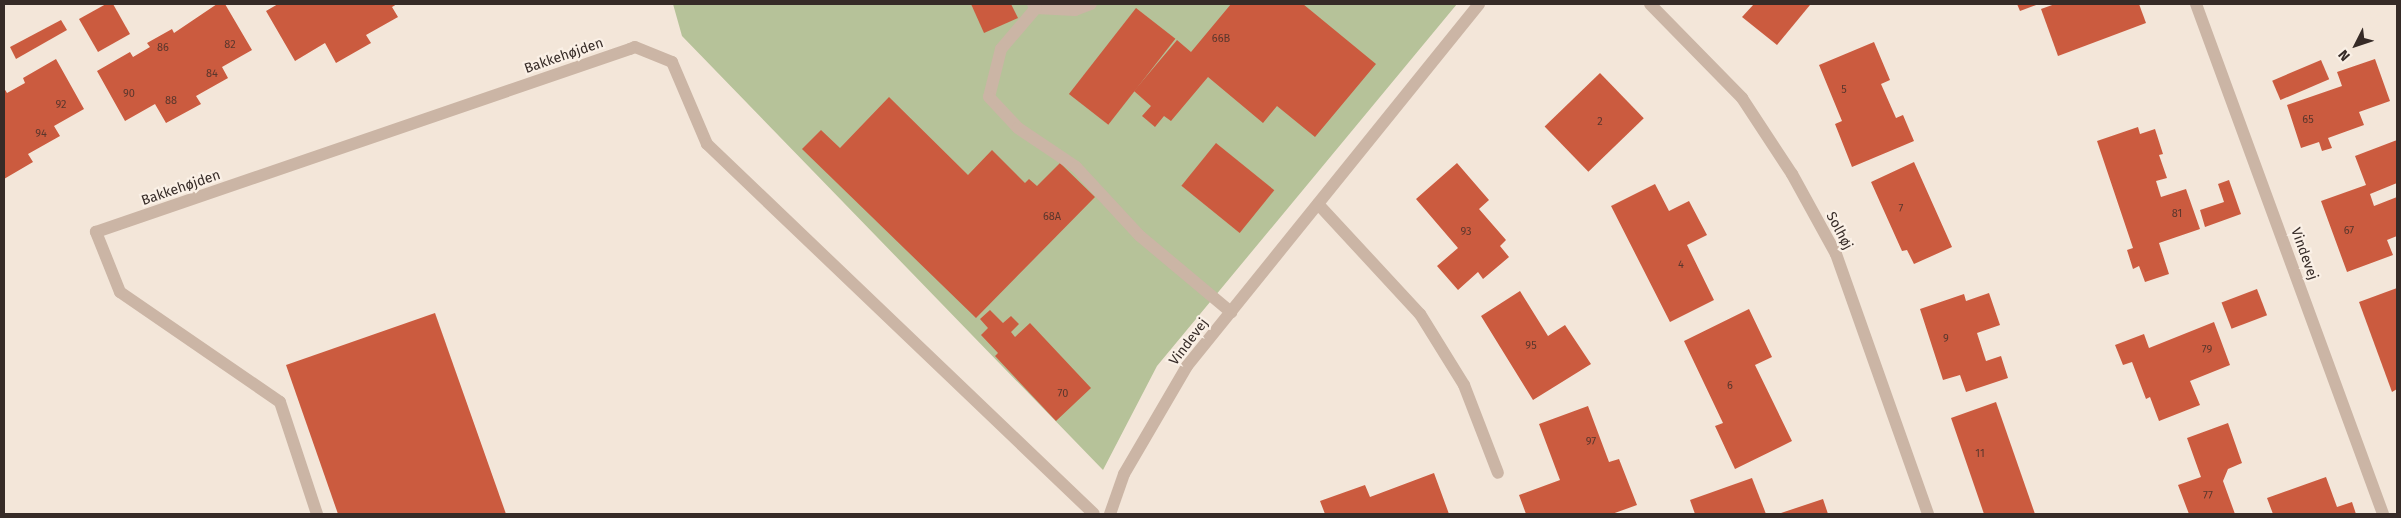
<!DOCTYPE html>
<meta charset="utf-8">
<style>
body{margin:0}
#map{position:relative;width:2401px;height:518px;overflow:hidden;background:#f3e6d9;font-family:"Fira Sans",sans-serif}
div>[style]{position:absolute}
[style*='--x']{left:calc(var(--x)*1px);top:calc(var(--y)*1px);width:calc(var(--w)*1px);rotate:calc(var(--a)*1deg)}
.green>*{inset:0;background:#b6c299}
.building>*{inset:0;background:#cb5b3f;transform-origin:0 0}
.service>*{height:12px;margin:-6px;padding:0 6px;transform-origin:6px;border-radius:6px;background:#cbb5a5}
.minor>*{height:12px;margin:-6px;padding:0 6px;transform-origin:6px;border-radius:6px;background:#cbb5a5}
.tertiary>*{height:12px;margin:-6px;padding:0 6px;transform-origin:6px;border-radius:6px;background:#cbb5a5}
span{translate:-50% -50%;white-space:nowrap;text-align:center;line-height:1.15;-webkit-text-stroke:4.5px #faf0e6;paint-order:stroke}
.number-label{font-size:11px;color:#5b372d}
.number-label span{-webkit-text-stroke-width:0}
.street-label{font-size:14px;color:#362b27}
.frame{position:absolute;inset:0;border:5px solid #362b27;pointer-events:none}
.north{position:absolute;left:2331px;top:20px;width:50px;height:50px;-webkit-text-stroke:4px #faf0e6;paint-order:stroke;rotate:229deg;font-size:14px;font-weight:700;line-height:20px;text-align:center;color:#362b27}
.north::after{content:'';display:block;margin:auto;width:18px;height:22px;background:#362b27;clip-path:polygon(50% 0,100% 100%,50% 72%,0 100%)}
</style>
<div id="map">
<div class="green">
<i style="clip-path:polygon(673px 4px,1457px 4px,1157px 366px,1103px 470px,682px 36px)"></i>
</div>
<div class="building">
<i style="clip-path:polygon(106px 4px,113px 4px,130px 34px,98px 52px,79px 19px)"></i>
<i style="clip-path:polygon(217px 4px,225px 4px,252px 50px,222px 67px,228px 78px,196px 96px,201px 104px,166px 123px,155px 104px,125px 121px,97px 71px,130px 52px,133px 57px,150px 47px,147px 43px,172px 29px,174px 33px)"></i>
<i style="clip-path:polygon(278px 4px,397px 4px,392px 7px,398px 17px,366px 35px,371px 43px,336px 63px,325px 43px,295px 61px,266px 11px)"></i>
<i style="clip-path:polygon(971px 4px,1011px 4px,1018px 18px,984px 33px)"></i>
<i style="clip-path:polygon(1231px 4px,1303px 4px,1376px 64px,1315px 137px,1277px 106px,1263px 123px,1208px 77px,1171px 121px,1164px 116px,1155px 127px,1142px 116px,1151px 106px,1134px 91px,1177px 40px,1191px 52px)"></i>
<i style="clip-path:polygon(1754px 4px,1808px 4px,1810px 5px,1777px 45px,1742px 17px)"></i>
<i style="clip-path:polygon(2017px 4px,2039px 4px,2020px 11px)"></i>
<i style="clip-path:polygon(2055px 4px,2139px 4px,2146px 23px,2058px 56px,2041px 9px)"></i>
<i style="left:1136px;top:8px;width:50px;height:109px;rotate:38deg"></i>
<i style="clip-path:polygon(61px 20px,67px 30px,16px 59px,10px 47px)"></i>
<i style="clip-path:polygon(1874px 42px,1890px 80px,1881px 84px,1896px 118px,1903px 115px,1914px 141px,1852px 167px,1835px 124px,1842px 121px,1819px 65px)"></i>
<i style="clip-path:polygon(56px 59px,84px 109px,54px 126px,60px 136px,28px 154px,33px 162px,4px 179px,4px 88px,7px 93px,25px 83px,23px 78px)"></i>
<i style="clip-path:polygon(2375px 59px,2390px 101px,2359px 112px,2364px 125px,2328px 138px,2332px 148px,2322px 151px,2319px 142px,2301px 148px,2287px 105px,2342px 86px,2337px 72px)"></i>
<i style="left:2321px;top:60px;width:21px;height:53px;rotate:67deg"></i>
<i style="left:1600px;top:73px;width:63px;height:77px;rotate:46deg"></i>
<i style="clip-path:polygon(889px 97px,968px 175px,992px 150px,1025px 183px,1029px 179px,1037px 186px,1060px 163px,1095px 197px,976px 318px,802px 149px,821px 130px,840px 148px)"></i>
<i style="clip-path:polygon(2138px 127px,2140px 134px,2155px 129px,2163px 154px,2159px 155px,2167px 178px,2156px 181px,2161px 197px,2186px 189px,2200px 229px,2159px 243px,2169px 274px,2145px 282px,2139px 266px,2133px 269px,2127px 250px,2133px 248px,2097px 141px)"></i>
<i style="clip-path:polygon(2397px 140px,2397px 183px,2370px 194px,2374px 206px,2397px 197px,2397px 236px,2387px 240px,2393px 255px,2347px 272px,2321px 201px,2366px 185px,2355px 156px)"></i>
<i style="left:1216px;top:143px;width:75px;height:55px;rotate:39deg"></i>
<i style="clip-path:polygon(1914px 162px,1952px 247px,1914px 264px,1907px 250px,1902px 251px,1871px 182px)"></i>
<i style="clip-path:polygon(1457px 163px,1489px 200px,1479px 209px,1506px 240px,1500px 246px,1509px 257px,1483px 279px,1478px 272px,1458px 290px,1437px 266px,1458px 248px,1416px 199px)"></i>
<i style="clip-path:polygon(2229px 180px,2241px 214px,2205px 227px,2200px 210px,2224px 202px,2218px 184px)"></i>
<i style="clip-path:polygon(1655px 184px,1669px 211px,1689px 201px,1707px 235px,1687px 245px,1714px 300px,1670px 322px,1611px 206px)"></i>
<i style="clip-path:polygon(2397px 288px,2397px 389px,2392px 392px,2359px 302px)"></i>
<i style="left:2257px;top:289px;width:28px;height:38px;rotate:69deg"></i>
<i style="clip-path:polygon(1520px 291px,1548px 336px,1565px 325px,1591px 364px,1533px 400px,1481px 316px)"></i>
<i style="clip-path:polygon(1989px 293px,2000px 325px,1977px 333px,1986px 361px,2001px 356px,2008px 378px,1966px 392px,1960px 375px,1943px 380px,1920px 309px,1964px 294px,1966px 301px)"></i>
<i style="clip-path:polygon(1749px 309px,1772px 357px,1755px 365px,1792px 441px,1735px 469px,1715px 426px,1723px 423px,1684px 341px)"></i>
<i style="clip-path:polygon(990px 310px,1003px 323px,1011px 316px,1019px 324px,1011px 332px,1015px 337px,1030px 323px,1091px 388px,1056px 421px,995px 356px,998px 353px,981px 335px,988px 328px,980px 319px)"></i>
<i style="clip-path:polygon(435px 313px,506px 514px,338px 514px,286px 365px)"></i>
<i style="clip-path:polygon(2214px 322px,2230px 365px,2190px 381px,2200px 405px,2159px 421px,2150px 397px,2146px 399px,2132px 362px,2123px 365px,2115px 345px,2144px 334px,2149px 348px)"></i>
<i style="clip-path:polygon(1996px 402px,2035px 514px,1984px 514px,1951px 418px)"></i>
<i style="clip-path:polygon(1588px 406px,1609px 462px,1619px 459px,1637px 505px,1612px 514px,1526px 514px,1519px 495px,1560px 480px,1539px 424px)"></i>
<i style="clip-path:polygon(2228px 423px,2242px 463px,2228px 469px,2223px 481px,2235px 514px,2189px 514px,2178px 485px,2201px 477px,2187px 438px)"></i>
<i style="clip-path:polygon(1434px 473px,1449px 514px,1325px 514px,1320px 501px,1365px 485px,1370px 497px)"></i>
<i style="clip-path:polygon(2326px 477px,2337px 507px,2352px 502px,2356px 514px,2273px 514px,2267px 498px)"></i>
<i style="clip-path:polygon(1752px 478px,1766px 514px,1695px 514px,1690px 500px)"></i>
<i style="clip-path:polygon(1823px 499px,1828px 514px,1778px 514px)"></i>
</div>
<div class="service">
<i style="--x:1033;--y:4;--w:5;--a:53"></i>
<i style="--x:1036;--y:8;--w:39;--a:3"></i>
<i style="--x:1075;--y:10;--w:17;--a:-21"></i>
<i style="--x:1036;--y:8;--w:54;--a:130.5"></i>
<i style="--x:1001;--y:49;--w:49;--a:104"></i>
<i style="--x:989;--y:97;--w:42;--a:46.9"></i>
<i style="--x:1018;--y:128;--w:70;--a:33.9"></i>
<i style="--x:1076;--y:167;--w:94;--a:47.2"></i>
<i style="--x:1140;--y:236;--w:119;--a:39.9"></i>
<i style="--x:630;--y:49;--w:5;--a:-22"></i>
<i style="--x:635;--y:47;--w:40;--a:22"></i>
<i style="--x:672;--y:62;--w:89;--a:66.9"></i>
<i style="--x:707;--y:144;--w:535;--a:43.71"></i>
</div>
<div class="minor">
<i style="--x:1650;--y:4;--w:132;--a:45.6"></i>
<i style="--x:1742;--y:98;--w:91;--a:56.7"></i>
<i style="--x:1792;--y:174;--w:91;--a:61.2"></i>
<i style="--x:1836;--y:254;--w:276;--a:70.5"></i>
<i style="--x:2196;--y:4;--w:543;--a:69.86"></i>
<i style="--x:1318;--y:204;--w:150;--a:47.2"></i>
<i style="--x:1420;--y:314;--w:84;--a:58.2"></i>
<i style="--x:1464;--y:385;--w:94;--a:68.9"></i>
<i style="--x:317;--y:514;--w:118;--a:-108.3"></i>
<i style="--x:280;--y:402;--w:194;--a:-145.5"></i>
<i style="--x:120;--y:292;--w:65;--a:-111.8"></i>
<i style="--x:96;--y:232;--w:564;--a:-18.92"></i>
</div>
<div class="tertiary">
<i style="--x:1110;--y:514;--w:42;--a:-70.7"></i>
<i style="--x:1124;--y:474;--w:125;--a:-59.7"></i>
<i style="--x:1187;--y:366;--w:465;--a:-51.1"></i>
</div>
<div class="number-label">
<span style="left:1221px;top:39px">66B</span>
<span style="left:230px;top:45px">82</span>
<span style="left:163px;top:48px">86</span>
<span style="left:212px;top:74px">84</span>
<span style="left:1844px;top:90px">5</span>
<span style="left:129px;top:94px">90</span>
<span style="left:171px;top:101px">88</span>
<span style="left:61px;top:105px">92</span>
<span style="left:2308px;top:120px">65</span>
<span style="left:1600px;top:122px">2</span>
<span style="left:41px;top:134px">94</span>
<span style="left:1901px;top:209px">7</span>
<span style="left:2177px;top:214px">81</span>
<span style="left:1052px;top:217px">68A</span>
<span style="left:2349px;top:231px">67</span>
<span style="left:1466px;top:232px">93</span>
<span style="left:1681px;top:265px">4</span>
<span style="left:1946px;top:339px">9</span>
<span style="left:1531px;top:346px">95</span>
<span style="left:2207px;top:350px">79</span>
<span style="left:1730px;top:386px">6</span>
<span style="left:1063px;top:394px">70</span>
<span style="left:1591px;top:442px">97</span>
<span style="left:1980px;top:454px">11</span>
<span style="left:2208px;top:496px">77</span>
</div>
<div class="street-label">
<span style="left:564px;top:56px;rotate:-19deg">Bakkehøjden</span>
<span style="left:181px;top:188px;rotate:-19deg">Bakkehøjden</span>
<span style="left:1839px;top:231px;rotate:62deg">Solhøj</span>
<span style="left:2304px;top:254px;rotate:70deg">Vindevej</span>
<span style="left:1189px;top:342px;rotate:-53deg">Vindevej</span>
</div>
<div class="frame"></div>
<div class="north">N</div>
</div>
